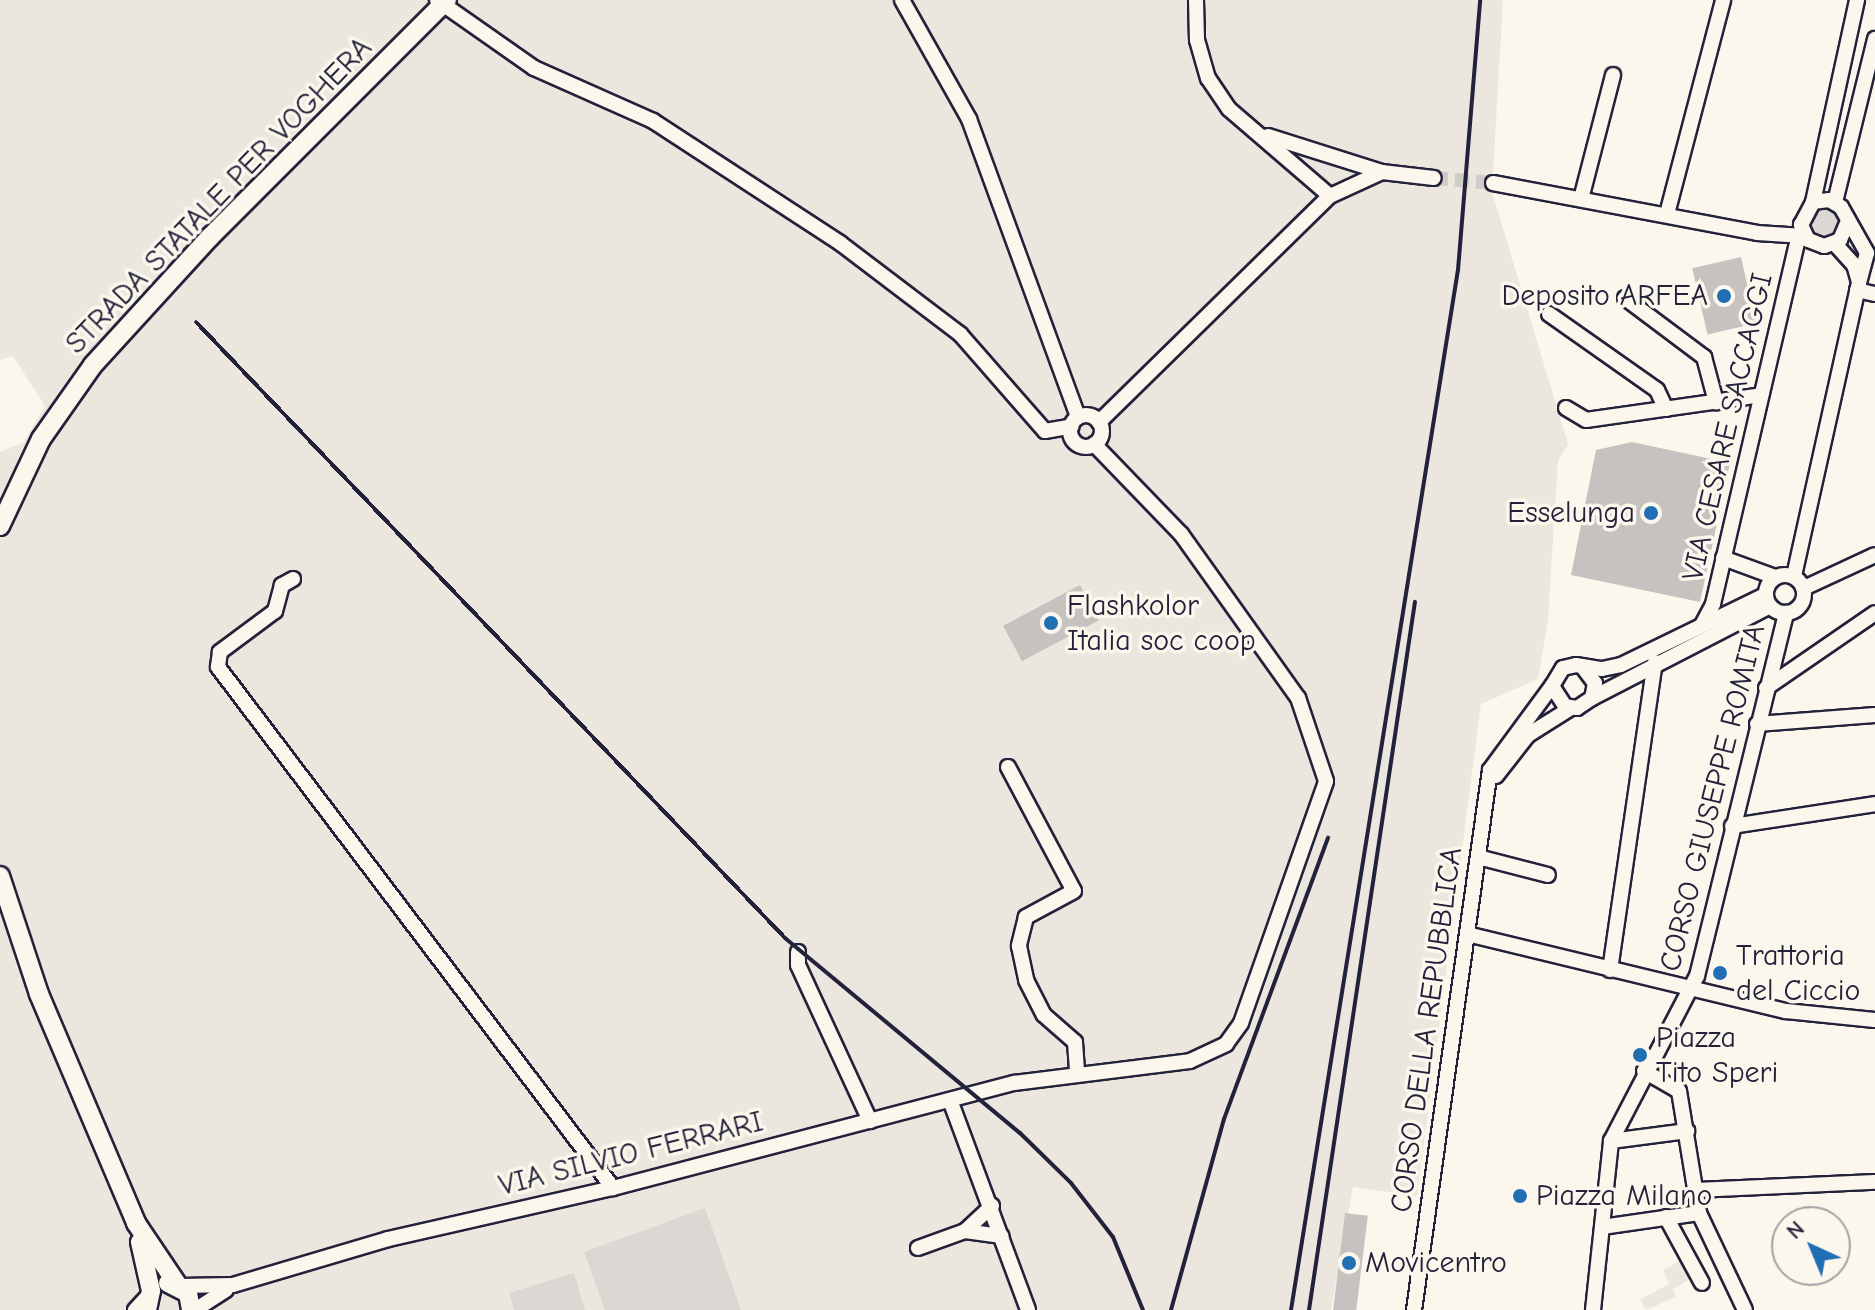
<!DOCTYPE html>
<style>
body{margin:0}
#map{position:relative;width:1875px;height:1310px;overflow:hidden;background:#fbf7ec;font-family:"Comic Neue",sans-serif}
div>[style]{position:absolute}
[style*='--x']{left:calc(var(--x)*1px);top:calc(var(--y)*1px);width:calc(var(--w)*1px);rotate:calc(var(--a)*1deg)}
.built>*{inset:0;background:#ebe7df}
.green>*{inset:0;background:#dbd8d3}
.round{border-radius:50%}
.building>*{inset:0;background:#c6c2c0;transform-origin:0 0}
.minor-tunnel>*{height:14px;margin-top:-7px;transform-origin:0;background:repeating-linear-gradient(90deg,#d0ccc9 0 14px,transparent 0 21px)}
.roads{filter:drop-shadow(2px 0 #22223b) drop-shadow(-2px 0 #22223b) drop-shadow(0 2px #22223b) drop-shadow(0 -2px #22223b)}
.minor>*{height:14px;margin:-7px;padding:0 7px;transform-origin:7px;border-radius:7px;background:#fbf7ec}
.minor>.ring{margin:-7px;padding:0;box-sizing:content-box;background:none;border:14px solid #fbf7ec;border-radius:50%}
.major>*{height:18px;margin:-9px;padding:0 9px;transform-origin:9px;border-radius:9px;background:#fbf7ec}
.rail>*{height:4px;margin:-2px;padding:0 2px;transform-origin:2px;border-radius:2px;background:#22223b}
.dots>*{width:22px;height:22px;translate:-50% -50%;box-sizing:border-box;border:4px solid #fbf7ec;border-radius:50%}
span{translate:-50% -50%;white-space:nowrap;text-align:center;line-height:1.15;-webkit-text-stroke:7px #fbf7ec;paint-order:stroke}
.street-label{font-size:30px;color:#22223b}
.poi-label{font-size:30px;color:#22223b}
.right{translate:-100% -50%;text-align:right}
.left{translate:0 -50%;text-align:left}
.north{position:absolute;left:1771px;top:1206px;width:80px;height:80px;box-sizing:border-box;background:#fbf7ec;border:2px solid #a4a2a5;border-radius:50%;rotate:316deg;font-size:22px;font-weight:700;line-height:32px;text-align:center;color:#22223b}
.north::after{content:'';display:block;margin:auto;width:28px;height:36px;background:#1f6fb2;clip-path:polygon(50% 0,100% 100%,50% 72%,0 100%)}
</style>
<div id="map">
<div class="built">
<i style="clip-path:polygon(0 0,1503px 0,1492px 192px,1568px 444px,1558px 461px,1548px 619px,1538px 679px,1481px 704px,1417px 1196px,1353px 1187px,1331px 1310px,0 1310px,0 452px,24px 442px,45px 406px,13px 356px,0 360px)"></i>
<i style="clip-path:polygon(1684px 1259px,1695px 1276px,1673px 1289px,1676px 1297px,1646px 1310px,1640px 1299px,1669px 1284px,1663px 1270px)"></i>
</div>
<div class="green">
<i class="round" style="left:1807px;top:206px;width:34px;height:34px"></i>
<i style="clip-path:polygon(705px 1208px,741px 1310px,605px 1310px,584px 1252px)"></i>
<i style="clip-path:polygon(574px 1273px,585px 1310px,514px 1310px,509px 1293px)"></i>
</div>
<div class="building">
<i style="left:1741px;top:257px;width:68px;height:50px;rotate:77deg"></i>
<i style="clip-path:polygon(1632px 442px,1730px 463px,1700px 602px,1571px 575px,1596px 450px)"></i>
<i style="left:1080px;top:585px;width:40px;height:87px;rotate:62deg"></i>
<i style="left:1345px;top:1213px;width:23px;height:98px;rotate:7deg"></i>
</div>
<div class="minor-tunnel">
<i style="--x:1434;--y:178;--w:59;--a:4.8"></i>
</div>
<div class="roads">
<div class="minor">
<i style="--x:437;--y:0;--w:118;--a:35"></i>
<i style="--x:534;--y:68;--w:130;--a:24"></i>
<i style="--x:653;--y:121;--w:223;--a:33.1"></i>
<i style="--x:840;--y:243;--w:151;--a:37.2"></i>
<i style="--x:960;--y:334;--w:129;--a:48.8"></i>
<i style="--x:1045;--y:431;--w:27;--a:-10"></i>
<i style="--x:902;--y:0;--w:137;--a:60.6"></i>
<i style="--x:969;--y:119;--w:317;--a:69.9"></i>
<i style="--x:1196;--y:0;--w:40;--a:88.6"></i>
<i style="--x:1197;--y:40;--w:40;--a:74"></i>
<i style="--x:1208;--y:78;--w:37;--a:56"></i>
<i style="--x:1229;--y:109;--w:133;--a:40.7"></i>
<i style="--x:1268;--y:136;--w:120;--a:17.5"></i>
<i style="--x:1493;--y:183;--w:269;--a:10.7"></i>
<i style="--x:1757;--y:233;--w:47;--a:3.7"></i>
<i style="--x:1581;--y:199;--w:128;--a:-75.5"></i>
<i style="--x:1813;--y:202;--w:207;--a:-77.7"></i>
<i style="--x:1835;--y:202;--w:168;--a:-76.2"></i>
<i style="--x:1667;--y:214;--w:221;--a:-75.3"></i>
<i style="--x:1848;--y:221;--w:21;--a:113"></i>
<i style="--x:1840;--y:240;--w:17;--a:159"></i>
<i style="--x:1824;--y:246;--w:17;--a:-159"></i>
<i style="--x:1808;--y:240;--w:17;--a:-115"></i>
<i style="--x:1801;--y:225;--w:26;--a:-62"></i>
<i style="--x:1813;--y:202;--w:16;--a:-7"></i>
<i style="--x:1829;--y:200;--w:14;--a:30"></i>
<i style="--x:1841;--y:207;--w:53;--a:60.5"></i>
<i style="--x:1867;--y:253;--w:30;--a:105"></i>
<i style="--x:1857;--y:290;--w:18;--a:13"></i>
<i style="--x:1625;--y:298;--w:99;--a:36.8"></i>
<i style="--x:1704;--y:357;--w:47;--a:75.1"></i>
<i style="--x:1549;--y:314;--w:132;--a:35.1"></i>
<i style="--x:1657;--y:390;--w:21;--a:65"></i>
<i style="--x:1566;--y:408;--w:23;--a:31"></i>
<i style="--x:1586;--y:420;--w:177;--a:-8.1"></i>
<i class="ring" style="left:1070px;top:415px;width:18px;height:18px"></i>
<i style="--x:1099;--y:422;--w:323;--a:-44.4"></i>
<i style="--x:1330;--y:196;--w:57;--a:-24.8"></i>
<i style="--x:1382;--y:172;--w:52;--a:6.6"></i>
<i style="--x:1723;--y:558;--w:55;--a:20.1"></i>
<i class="ring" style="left:1766px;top:575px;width:24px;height:24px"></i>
<i style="--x:1794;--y:576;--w:301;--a:-77.5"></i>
<i style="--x:1859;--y:282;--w:18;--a:-106"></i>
<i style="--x:1854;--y:265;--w:28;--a:-132"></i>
<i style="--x:293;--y:579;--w:13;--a:151"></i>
<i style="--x:282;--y:585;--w:27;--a:105"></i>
<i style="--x:275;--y:611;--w:69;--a:143.3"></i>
<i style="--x:220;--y:652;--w:15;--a:98"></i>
<i style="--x:218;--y:667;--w:654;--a:52.83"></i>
<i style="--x:1804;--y:588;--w:78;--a:-24.9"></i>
<i style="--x:1702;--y:625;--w:24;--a:-62"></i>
<i style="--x:1713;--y:604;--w:376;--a:-76.9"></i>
<i style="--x:1582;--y:666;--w:21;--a:53"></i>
<i style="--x:1595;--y:683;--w:15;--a:101"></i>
<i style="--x:1592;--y:698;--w:18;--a:146"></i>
<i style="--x:1577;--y:708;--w:12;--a:-171"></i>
<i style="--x:1565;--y:706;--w:24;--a:-123"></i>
<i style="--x:1552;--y:686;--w:21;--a:-59"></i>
<i style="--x:1563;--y:668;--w:13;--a:-13"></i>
<i style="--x:1576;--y:665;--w:26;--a:9"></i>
<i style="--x:1602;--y:669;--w:19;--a:-12"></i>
<i style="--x:1621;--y:665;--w:160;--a:-25.9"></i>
<i style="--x:1766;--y:688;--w:132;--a:-34.5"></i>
<i style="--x:1592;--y:698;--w:200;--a:-27.3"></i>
<i style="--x:1757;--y:724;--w:118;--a:-4.4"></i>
<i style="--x:1008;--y:767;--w:140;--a:62"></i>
<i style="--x:1074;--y:891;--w:55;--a:151.6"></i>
<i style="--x:1026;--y:917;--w:30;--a:104"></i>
<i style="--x:1019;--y:946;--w:35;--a:78"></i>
<i style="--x:1026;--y:980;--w:39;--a:63"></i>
<i style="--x:1044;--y:1015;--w:41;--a:41.1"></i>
<i style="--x:1075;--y:1042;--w:30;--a:86"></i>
<i style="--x:1496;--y:776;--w:52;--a:-52"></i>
<i style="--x:1528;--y:735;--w:51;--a:-32.1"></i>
<i style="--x:1732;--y:826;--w:145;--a:-8.7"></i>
<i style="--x:1478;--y:857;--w:72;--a:14.4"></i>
<i style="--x:1467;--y:934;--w:328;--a:13.6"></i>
<i style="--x:1786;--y:1011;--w:89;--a:5.8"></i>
<i style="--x:798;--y:952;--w:13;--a:90"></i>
<i style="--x:798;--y:965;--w:172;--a:65.2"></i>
<i style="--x:1610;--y:970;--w:311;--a:-81.7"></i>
<i style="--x:1644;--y:1071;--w:40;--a:29.7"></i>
<i style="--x:1679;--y:1091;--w:124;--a:80.7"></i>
<i style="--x:1699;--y:1213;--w:107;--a:64.6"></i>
<i style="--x:950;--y:1100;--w:224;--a:69.6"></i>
<i style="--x:1611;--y:1141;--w:77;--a:-7.5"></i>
<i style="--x:1696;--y:1190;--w:179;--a:-2.6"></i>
<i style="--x:1666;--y:1217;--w:75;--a:61.4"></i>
<i style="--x:1602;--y:1227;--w:98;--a:-8.2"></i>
<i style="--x:965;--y:1231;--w:37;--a:8"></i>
<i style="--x:918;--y:1248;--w:50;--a:-19.9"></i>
<i style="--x:965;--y:1231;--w:37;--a:-43"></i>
<i style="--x:180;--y:1286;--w:53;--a:-1.1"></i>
<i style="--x:233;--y:1285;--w:162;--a:-16.5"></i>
<i style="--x:388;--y:1239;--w:231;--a:-12.8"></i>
<i style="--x:613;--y:1188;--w:415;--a:-14.7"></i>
<i style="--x:1014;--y:1083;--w:177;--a:-7.1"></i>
<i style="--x:1190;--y:1061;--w:40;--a:-25"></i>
<i style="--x:1226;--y:1044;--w:26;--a:-54"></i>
<i style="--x:1241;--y:1023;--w:256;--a:-70.6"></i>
<i style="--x:1326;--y:781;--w:88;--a:-108.6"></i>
<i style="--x:1298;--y:698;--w:201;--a:-125.5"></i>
<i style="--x:1181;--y:534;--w:125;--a:-134"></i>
<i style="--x:135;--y:1310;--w:21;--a:-47"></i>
<i style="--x:195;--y:1310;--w:37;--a:-33"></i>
<i style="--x:1414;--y:1310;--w:545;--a:-81.99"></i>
<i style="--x:1490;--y:770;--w:104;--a:-53.6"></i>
<i style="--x:1593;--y:1310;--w:170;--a:-83.9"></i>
<i style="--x:1611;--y:1141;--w:186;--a:-62.5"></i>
<i style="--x:1697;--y:976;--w:374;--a:-76.2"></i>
</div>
<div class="major">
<i style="--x:0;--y:526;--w:96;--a:-64.8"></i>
<i style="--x:41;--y:439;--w:90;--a:-54.9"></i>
<i style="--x:93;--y:365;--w:173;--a:-47.6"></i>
<i style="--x:210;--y:237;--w:335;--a:-45"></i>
<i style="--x:0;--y:876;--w:124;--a:71.7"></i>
<i style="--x:39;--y:994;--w:249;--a:67"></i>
<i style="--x:136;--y:1223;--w:73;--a:56.1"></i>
<i style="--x:140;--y:1242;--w:50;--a:77.3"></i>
<i style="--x:151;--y:1291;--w:19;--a:102"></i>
<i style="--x:168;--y:1283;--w:22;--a:27"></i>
<i style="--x:188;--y:1293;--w:17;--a:80"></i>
</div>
</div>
<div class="rail">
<i style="--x:196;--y:322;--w:852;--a:46.28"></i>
<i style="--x:785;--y:938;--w:305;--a:39.7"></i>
<i style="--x:1020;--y:1133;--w:71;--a:44.4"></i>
<i style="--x:1071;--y:1183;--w:68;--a:52.1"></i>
<i style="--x:1113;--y:1237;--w:79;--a:67.7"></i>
<i style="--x:1171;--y:1310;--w:198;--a:-74.5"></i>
<i style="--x:1224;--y:1119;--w:300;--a:-69.7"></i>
<i style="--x:1291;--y:1310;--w:1053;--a:-80.88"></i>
<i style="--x:1458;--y:270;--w:271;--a:-85.3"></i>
<i style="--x:1309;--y:1310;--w:716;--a:-81.49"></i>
</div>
<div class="dots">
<i style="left:1724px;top:296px;background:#1f6fb2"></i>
<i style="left:1651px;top:513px;background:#1f6fb2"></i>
<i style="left:1051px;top:623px;background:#1f6fb2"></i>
<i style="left:1720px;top:973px;background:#1f6fb2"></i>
<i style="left:1640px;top:1055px;background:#1f6fb2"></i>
<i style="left:1520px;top:1196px;background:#1f6fb2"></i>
<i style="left:1349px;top:1263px;background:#1f6fb2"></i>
</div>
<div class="street-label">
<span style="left:219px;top:196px;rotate:-46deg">STRADA STATALE PER VOGHERA</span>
<span style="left:1728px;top:427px;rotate:-77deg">VIA CESARE SACCAGGI</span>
<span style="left:1713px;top:798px;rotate:-76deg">CORSO GIUSEPPE ROMITA</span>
<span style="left:1427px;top:1030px;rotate:-82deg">CORSO DELLA REPUBBLICA</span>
<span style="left:631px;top:1154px;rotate:-14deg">VIA SILVIO FERRARI</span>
</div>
<div class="poi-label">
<span class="right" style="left:1708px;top:296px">Deposito ARFEA</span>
<span class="right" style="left:1635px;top:513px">Esselunga</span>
<span class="left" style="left:1067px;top:623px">Flashkolor<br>Italia soc coop</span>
<span class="left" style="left:1736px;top:973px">Trattoria<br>del Ciccio</span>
<span class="left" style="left:1656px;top:1055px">Piazza<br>Tito Speri</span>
<span class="left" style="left:1536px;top:1196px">Piazza Milano</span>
<span class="left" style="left:1365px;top:1263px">Movicentro</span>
</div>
<div class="north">N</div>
</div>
